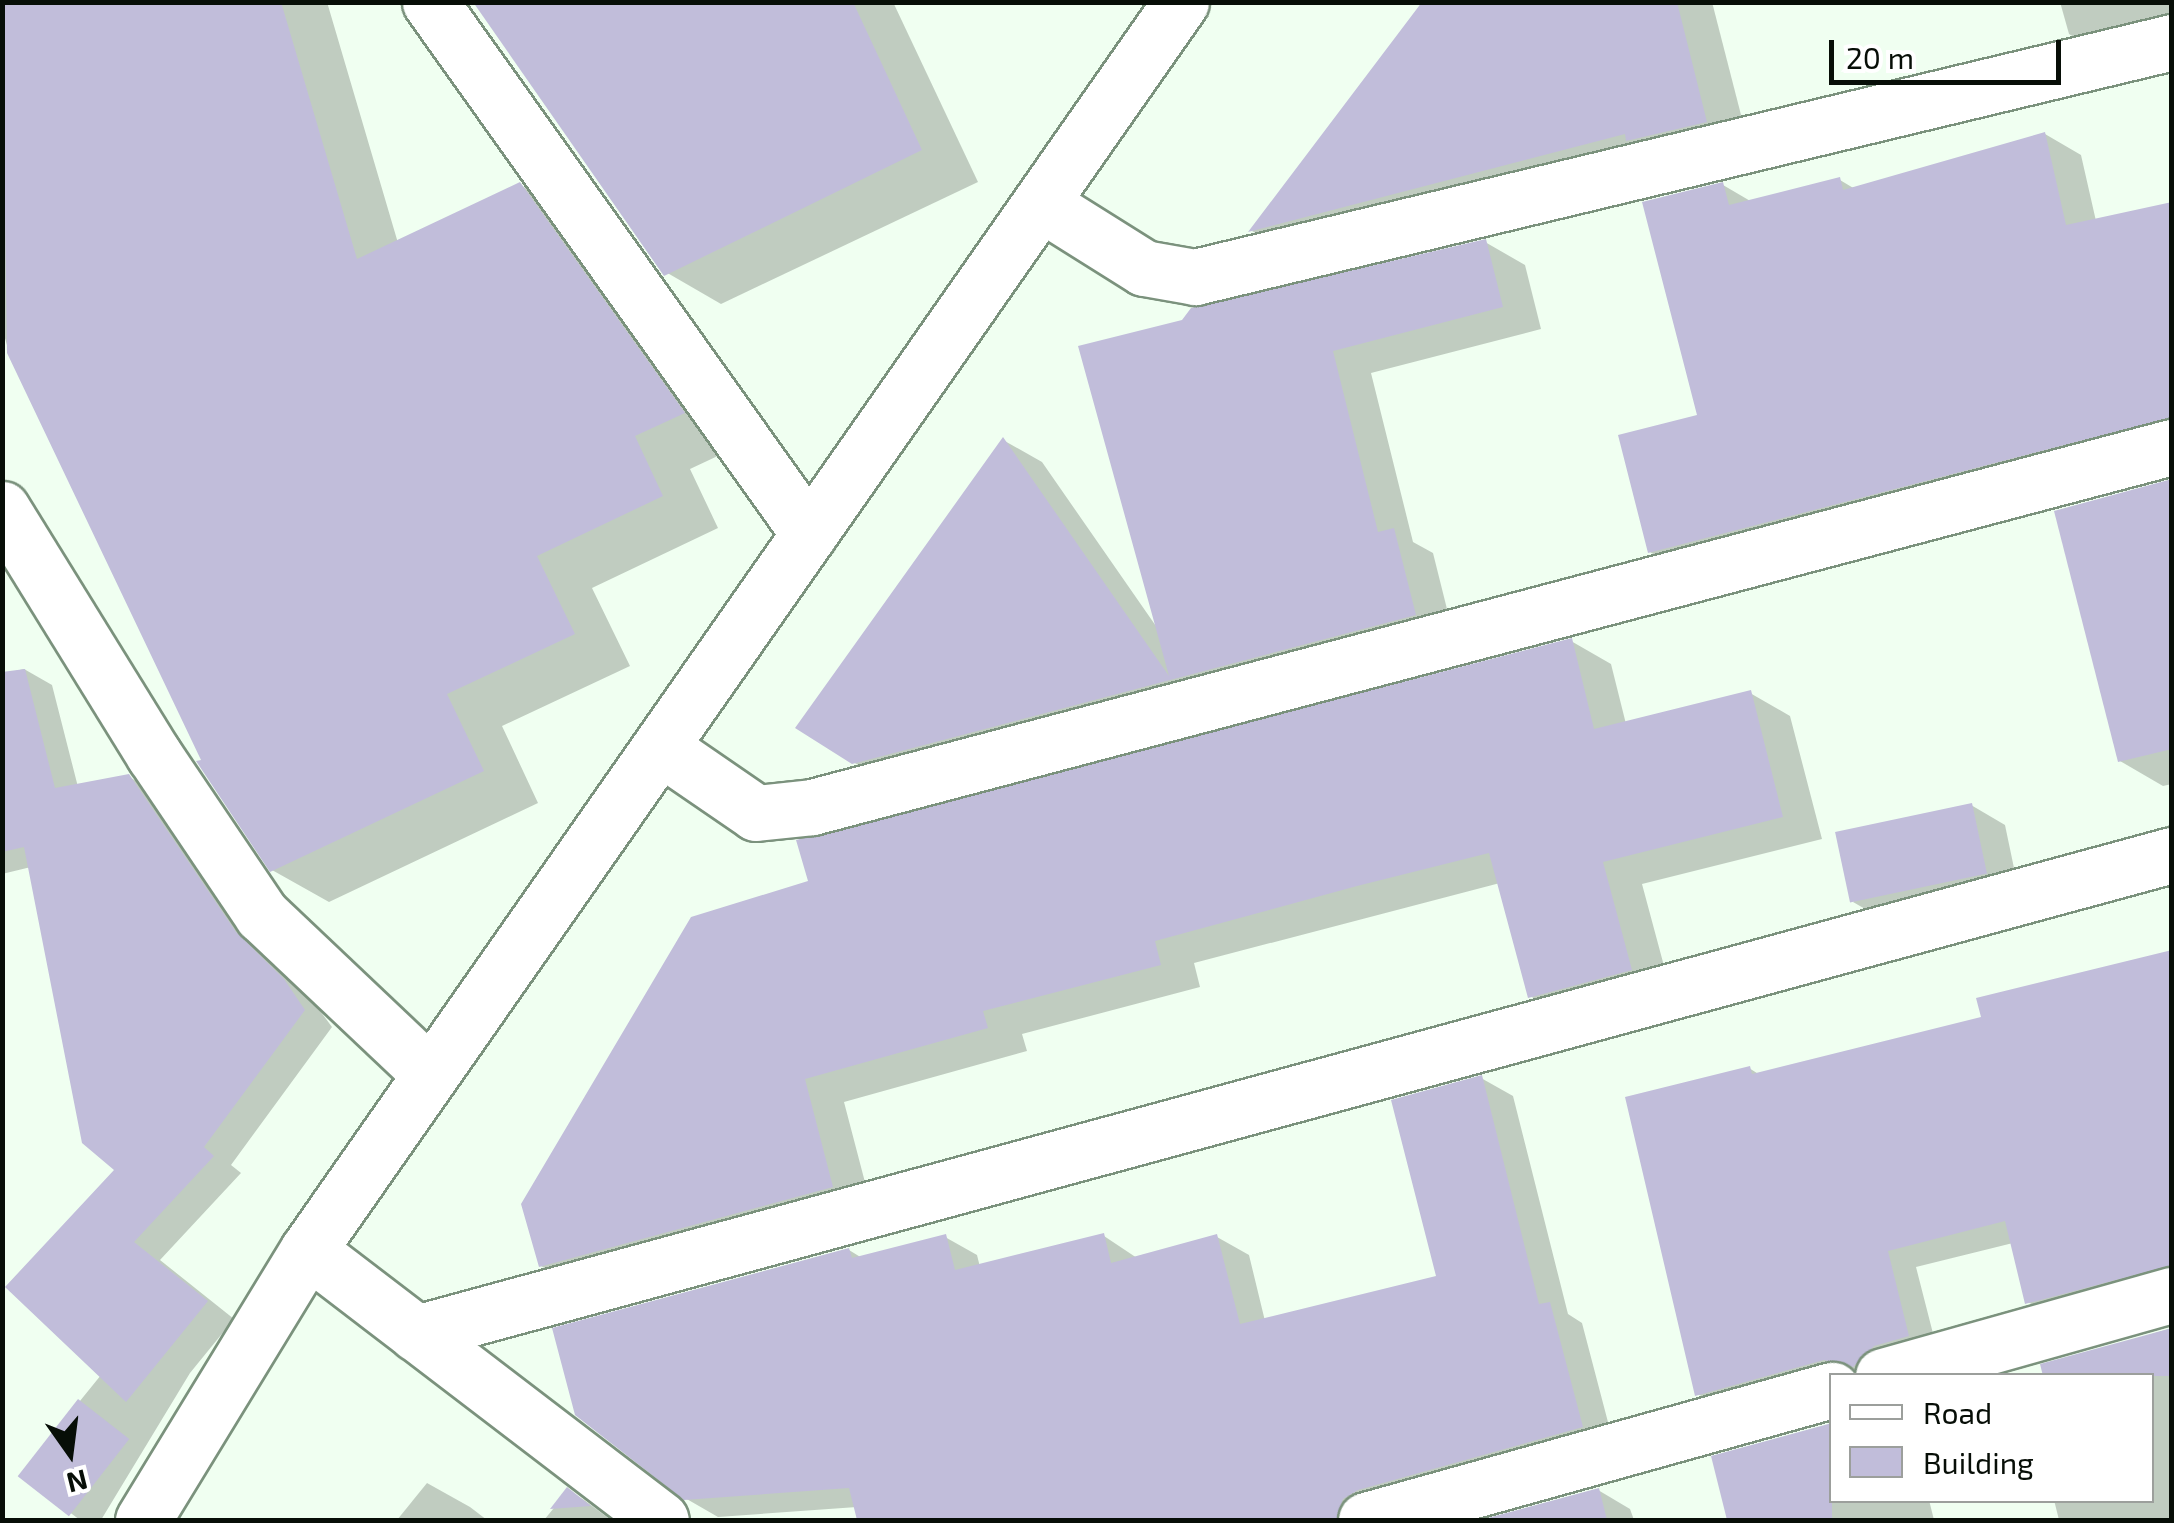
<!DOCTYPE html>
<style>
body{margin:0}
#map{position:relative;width:2174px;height:1523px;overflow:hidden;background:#f0fff1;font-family:"Exo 2",sans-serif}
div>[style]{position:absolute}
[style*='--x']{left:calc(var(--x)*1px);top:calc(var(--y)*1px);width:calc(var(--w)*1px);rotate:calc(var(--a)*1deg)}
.shadow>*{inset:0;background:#0003}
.building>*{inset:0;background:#c1bdda;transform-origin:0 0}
.roads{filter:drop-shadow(2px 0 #7b927d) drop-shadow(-2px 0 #7b927d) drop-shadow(0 2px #7b927d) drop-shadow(0 -2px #7b927d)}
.street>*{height:55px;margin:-27.5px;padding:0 27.5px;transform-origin:27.5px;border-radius:27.5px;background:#fff}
span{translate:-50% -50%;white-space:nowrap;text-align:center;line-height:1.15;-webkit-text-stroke:8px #fff;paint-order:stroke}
.frame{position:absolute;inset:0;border:5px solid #070e07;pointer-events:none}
.legend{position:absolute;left:1829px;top:1373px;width:325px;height:130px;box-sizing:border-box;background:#fff;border:2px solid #9c9f9c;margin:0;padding:12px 18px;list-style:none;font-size:30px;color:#070e07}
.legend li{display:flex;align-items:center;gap:20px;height:50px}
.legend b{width:50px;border:2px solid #9c9f9c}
.north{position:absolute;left:20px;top:1403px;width:100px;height:100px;-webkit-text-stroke:8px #fff;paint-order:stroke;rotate:166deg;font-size:28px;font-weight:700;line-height:40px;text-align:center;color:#070e07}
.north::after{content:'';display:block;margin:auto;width:35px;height:45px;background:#070e07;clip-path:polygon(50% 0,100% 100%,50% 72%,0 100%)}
.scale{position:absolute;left:1829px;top:40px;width:232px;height:45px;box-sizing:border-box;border:5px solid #070e07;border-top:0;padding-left:12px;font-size:30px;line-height:35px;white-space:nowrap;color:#070e07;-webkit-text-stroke:8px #fff;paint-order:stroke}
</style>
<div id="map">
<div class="shadow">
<i style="clip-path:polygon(2px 2px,327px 2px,398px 243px,520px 185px,577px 218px,739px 446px,690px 469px,718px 528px,592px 588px,630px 666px,502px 726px,538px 803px,329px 902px,272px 870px,205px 762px,9px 352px,2px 328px)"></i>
<i style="clip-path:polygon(476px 2px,893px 2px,978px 182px,721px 304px,664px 271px)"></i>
<i style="clip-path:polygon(1425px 2px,1712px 2px,1749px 146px,1294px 255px,1252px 231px)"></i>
<i style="clip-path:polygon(2060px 2px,2172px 2px,2172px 36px,2102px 53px,2069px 34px)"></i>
<i style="clip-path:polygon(2045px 134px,2081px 155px,2096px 221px,2172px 205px,2172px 446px,1686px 573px,1650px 552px,1700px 417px,1723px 185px,1752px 202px,1840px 180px,1855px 189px)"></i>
<i style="clip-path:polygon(1485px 242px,1525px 265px,1541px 329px,1371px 373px,1413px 542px,1433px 553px,1454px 637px,893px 785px,853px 762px,1003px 440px,1042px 462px,1158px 629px,1081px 348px)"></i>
<i style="clip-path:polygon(2172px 481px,2172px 784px,2163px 786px,2120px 761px)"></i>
<i style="clip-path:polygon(1571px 641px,1611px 664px,1626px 724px,1750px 693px,1790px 716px,1822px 839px,1642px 884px,1671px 992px,1571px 1019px,1530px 996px,1500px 883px,1194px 963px,1200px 987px,1022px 1034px,1027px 1051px,844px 1102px,872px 1209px,581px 1289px,541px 1266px,524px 1205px)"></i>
<i style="clip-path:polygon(24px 669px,52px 685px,78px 787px,129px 777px,158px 793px,332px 1027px,231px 1165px,241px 1173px,160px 1260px,234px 1319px,190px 1373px,101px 1520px,80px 1520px,20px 1475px,101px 1375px,118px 1170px,31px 867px,2px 874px,2px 674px)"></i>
<i style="clip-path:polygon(1971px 805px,2005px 825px,2019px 892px,1886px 921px,1853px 902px)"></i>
<i style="clip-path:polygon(2172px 952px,2172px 1289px,2057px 1319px,2028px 1302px,2013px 1243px,1916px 1267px,1938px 1353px,1891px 1376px,1832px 1376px,1727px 1411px,1698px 1394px,1749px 1068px,1760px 1075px,1984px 1019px)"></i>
<i style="clip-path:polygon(1481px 1078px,1513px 1096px,1568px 1314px,1582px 1323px,1614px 1445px,1374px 1520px,860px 1520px,857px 1507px,718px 1517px,685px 1498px,849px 1250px,862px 1258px,945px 1237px,977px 1255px,980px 1267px,1104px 1236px,1137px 1258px,1217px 1237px,1249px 1255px,1265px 1321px,1439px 1277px)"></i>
<i style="clip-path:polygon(2172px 1328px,2172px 1520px,2059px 1520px,2054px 1500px,2152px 1500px,2152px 1376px,2043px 1366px)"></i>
<i style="clip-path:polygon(1714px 1458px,1832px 1500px,1929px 1500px,1934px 1520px,1730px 1520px)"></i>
<i style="clip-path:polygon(427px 1483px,470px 1507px,487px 1520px,397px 1520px)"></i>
<i style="clip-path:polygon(1598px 1490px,1630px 1509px,1634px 1520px,1490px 1520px)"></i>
<i style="clip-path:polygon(568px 1491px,584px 1500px,611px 1520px,544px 1520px)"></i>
</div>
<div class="building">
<i style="clip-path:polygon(2px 2px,281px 2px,357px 259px,520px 182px,685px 413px,635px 436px,663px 496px,537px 556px,575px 634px,447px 694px,484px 771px,270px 872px,196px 761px,201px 760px,7px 353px)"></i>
<i style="clip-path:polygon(473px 2px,853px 2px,922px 150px,664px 276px)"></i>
<i style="clip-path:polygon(1422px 2px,1677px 2px,1707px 122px,1626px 141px,1625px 134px,1248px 232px)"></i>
<i style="clip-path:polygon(2045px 132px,2066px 225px,2172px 202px,2172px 417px,1648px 553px,1618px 435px,1697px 415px,1642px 202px,1723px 182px,1729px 205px,1840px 177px,1843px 190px)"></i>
<i style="clip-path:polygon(1486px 239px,1503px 307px,1333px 351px,1378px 532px,1394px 528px,1416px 615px,852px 764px,795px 728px,1003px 437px,1169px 676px,1078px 346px,1182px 320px,1191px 308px)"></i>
<i style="clip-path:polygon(2172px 479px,2172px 749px,2118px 762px,2054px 511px)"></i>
<i style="clip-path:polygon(1572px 638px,1594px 729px,1751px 690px,1783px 817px,1603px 862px,1632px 970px,1528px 998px,1489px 853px,1357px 886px,1155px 941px,1161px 965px,983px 1011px,988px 1028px,805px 1079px,833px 1187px,539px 1267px,521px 1204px,691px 917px,808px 881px,796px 840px)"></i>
<i style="clip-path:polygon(25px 669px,55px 788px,129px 774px,236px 932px,284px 979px,305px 1010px,204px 1147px,214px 1156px,134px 1242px,208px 1301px,126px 1402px,5px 1287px,114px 1170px,82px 1143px,24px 847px,2px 852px,2px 672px)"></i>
<i style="left:1972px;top:803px;width:72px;height:140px;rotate:78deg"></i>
<i style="clip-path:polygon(2172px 950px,2172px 1265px,2025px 1304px,2005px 1221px,1888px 1251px,1909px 1336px,1874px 1346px,1853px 1367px,1824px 1360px,1695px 1396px,1625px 1097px,1750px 1066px,1752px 1074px,1981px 1017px,1976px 998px)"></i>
<i style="clip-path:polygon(1482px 1075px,1539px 1304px,1550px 1302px,1583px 1427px,1358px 1490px,1343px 1499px,1336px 1520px,857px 1520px,849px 1488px,684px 1500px,575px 1415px,552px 1328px,849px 1248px,852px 1258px,946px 1234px,955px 1270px,1104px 1233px,1111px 1263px,1217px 1234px,1240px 1324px,1436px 1276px,1391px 1100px)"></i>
<i style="clip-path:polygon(2172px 1328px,2172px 1376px,2043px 1376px,2040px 1364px)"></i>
<i style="left:78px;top:1399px;width:65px;height:98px;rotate:38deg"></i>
<i style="clip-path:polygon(1832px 1423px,1832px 1520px,1727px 1520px,1711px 1456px)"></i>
<i style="clip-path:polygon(567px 1487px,591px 1506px,550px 1509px)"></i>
<i style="clip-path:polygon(1599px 1488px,1607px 1520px,1480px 1520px)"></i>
</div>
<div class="roads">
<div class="street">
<i style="--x:430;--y:2;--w:653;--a:54.53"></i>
<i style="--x:1042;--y:204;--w:120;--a:32.1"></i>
<i style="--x:1144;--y:268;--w:52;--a:10"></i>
<i style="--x:1195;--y:277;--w:1005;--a:-13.52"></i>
<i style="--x:2;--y:509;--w:289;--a:58.3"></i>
<i style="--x:154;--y:755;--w:193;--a:56"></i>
<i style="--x:262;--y:915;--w:231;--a:43.4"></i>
<i style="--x:660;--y:747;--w:116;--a:34.5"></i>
<i style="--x:756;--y:813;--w:56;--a:-6.1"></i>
<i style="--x:812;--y:807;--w:1407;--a:-14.83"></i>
<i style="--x:308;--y:1250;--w:444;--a:37.4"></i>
<i style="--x:416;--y:1333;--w:1820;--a:-15.23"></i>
<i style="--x:1883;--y:1376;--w:300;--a:-15.7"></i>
<i style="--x:143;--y:1520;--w:316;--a:-58.6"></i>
<i style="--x:308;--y:1250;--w:1523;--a:-55.03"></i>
<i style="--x:1366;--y:1520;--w:484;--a:-15.6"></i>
</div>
</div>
<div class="frame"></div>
<ul class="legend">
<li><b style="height:12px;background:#fff"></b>Road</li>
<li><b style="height:28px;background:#c1bdda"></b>Building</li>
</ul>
<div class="north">N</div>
<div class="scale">20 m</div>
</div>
